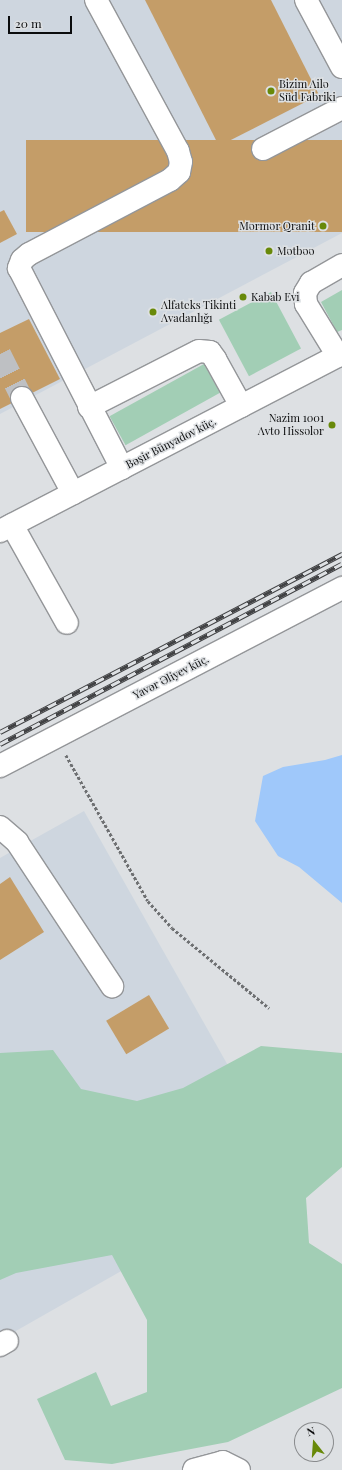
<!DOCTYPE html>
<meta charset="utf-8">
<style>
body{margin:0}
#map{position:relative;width:342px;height:1470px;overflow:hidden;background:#dde0e3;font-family:"Playfair Display",serif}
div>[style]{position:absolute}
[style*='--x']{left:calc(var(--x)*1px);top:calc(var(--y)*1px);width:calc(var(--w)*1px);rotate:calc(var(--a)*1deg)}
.built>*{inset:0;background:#ced6df}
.green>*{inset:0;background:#a2ceb5;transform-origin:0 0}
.water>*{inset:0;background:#9fc8fa}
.building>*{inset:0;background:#c49d68;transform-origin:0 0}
.minor-tunnel>*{height:22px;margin-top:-11px;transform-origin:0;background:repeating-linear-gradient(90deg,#bec0c3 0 22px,transparent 0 33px)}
.path>*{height:2.5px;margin-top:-1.25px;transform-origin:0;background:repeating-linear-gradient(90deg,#6e7072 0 3px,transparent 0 5px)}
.roads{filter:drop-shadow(1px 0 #949699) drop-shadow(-1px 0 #949699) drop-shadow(0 1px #949699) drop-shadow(0 -1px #949699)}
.minor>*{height:22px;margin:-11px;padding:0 11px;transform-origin:11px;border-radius:11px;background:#fff}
.rail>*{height:4.5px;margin-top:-2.25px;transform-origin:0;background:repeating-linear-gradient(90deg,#dde0e3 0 9px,#414244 0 18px);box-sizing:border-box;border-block:1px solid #414244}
.dots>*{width:11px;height:11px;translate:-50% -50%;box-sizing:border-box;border:2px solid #dde0e3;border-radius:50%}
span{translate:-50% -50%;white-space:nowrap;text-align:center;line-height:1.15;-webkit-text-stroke:3px #dde0e3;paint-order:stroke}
.poi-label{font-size:11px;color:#0b0c0d}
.left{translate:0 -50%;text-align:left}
.right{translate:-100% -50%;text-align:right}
.street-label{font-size:11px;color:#0b0c0d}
.north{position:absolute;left:294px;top:1422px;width:40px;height:40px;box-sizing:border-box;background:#dde0e3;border:1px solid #898b8d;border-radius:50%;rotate:343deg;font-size:11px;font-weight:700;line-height:16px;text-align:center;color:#0b0c0d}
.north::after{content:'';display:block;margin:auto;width:14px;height:18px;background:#688909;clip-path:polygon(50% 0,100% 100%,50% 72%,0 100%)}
.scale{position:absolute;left:8px;top:16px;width:64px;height:18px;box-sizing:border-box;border:2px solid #0b0c0d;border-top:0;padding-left:5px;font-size:12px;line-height:14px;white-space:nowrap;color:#0b0c0d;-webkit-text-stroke:3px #dde0e3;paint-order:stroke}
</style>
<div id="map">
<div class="built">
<i style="clip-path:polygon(0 0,342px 0,342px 233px,0 414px)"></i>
<i style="clip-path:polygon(84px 811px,290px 1175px,0 1340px,0 858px)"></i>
</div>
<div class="green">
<i style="clip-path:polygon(342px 290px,342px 330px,337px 332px,321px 302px)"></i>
<i style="left:271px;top:292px;width:64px;height:59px;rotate:62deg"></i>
<i style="left:204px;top:364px;width:33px;height:108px;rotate:61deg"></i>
<i style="clip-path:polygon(261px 1046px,342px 1053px,342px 1167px,306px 1198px,309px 1243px,342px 1264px,342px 1388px,228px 1442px,112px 1464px,65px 1460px,37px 1399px,96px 1372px,111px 1406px,147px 1392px,147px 1320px,112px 1255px,16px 1273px,0 1280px,0 1053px,53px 1050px,81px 1089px,137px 1101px,183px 1088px)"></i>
</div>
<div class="water">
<i style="clip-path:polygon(342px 755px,342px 903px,299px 867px,278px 856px,255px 821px,263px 776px,283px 767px,325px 760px)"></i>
</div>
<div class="building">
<i style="clip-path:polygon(145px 0,271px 0,319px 95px,219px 146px)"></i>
<i style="left:342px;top:140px;width:92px;height:316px;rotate:90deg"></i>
<i style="clip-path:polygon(4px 210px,17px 234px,0 243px,0 212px)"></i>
<i style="clip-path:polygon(29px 319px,60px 379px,0 409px,0 333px)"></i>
<i style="clip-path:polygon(10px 877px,44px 932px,0 960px,0 884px)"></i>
<i style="left:149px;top:995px;width:39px;height:50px;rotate:59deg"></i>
</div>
<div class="minor-tunnel">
<i style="--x:0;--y:354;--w:49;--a:63.4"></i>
</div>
<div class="path">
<i style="--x:66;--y:755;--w:167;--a:60.7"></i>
<i style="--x:148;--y:901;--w:36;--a:48"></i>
<i style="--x:172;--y:928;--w:126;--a:39.5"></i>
</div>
<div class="roads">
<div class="minor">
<i style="--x:96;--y:0;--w:172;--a:61.5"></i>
<i style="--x:178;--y:151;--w:11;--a:75"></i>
<i style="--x:181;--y:162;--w:10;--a:101"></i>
<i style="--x:179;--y:172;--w:12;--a:138"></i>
<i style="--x:170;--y:180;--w:159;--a:152.3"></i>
<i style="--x:29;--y:254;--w:9;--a:139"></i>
<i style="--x:22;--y:260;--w:9;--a:111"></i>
<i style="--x:19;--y:268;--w:225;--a:62.8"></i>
<i style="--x:306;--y:0;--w:76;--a:61.8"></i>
<i style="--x:263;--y:149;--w:89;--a:-27.4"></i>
<i style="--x:338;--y:356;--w:61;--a:-121.6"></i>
<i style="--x:306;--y:304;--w:11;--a:-95"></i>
<i style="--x:305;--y:293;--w:12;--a:-59"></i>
<i style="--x:311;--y:283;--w:36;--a:-30"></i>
<i style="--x:22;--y:398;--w:108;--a:61.8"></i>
<i style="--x:89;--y:407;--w:123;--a:-27"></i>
<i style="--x:199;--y:351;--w:11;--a:5"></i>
<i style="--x:210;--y:352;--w:9;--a:54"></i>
<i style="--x:215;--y:359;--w:54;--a:61"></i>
<i style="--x:12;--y:525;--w:112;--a:60.7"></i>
<i style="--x:0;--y:531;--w:385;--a:-27.4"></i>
<i style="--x:0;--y:766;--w:386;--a:-27.5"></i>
<i style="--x:0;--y:827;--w:23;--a:41"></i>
<i style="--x:17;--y:842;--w:173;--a:56.6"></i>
<i style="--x:0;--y:1345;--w:8;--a:-30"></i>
<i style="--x:194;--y:1470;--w:30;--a:-15"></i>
<i style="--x:223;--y:1462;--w:18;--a:27"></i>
</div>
</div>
<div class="rail">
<i style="--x:0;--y:732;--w:386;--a:-27.5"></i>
<i style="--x:0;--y:744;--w:386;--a:-27.8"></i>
</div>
<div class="dots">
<i style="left:271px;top:91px;background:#688909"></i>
<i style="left:323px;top:226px;background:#688909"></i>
<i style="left:269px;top:251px;background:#688909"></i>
<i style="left:243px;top:297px;background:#688909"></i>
<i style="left:153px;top:312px;background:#688909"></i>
<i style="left:332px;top:425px;background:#688909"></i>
</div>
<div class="poi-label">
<span class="left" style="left:279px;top:91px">Bizim Ailə<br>Süd Fabriki</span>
<span class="right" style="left:315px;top:226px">Mərmər Qranit</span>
<span class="left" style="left:277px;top:251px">Mətbəə</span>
<span class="left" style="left:251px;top:297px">Kabab Evi</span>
<span class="left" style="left:161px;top:312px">Alfateks Tikinti<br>Avadanlığı</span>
<span class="right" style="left:324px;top:425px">Nazim 1001<br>Avto Hissələr</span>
</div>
<div class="street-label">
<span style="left:171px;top:443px;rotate:-27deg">Bəşir Bünyadov küç.</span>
<span style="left:171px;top:677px;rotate:-27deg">Yavər Əliyev küç.</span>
</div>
<div class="north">N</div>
<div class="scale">20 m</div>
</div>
